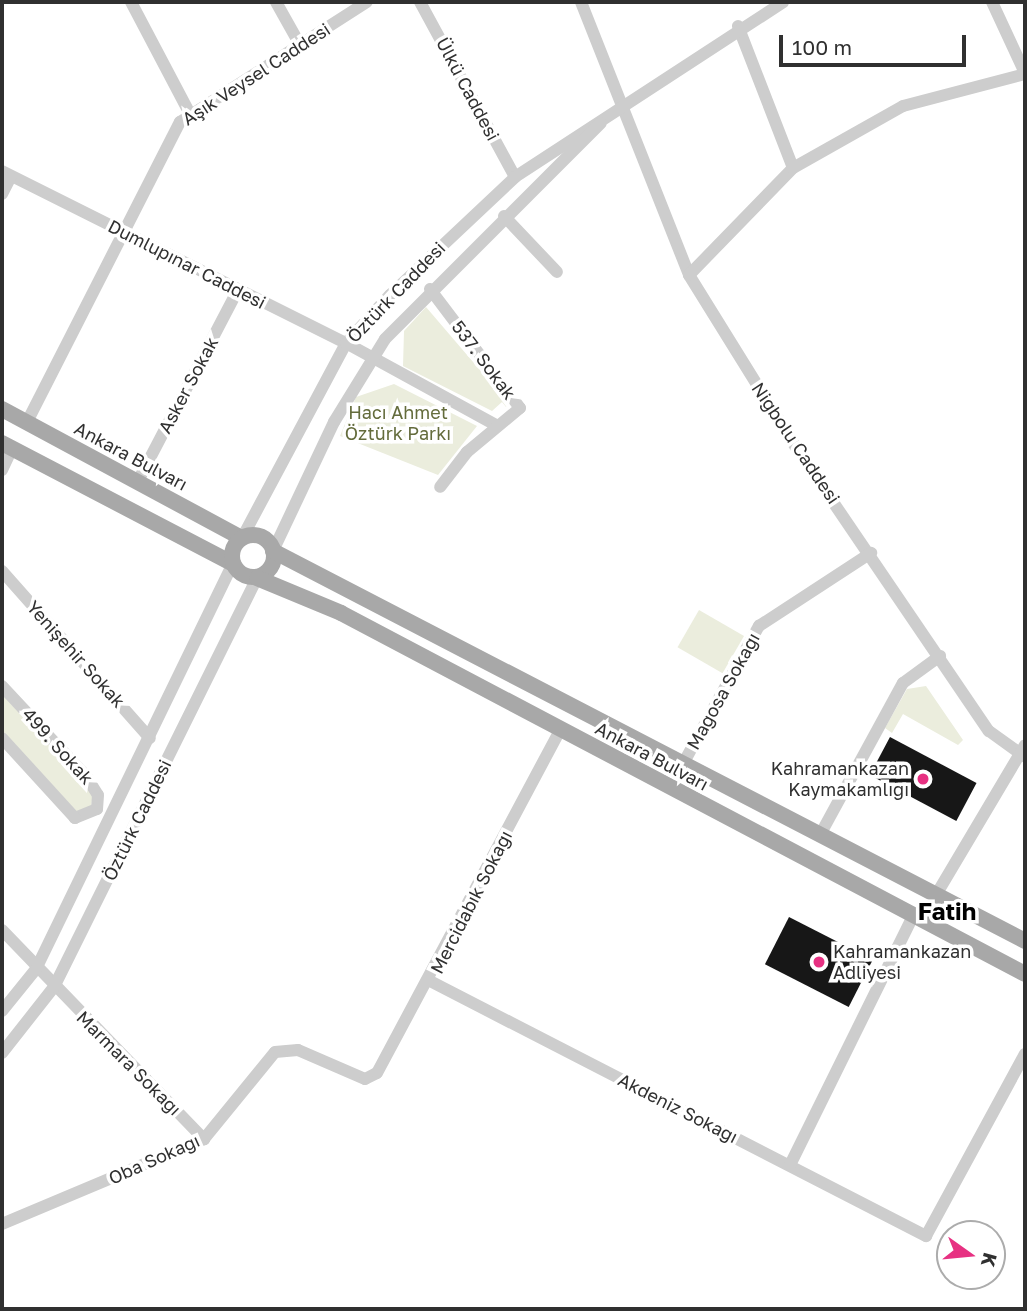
<!DOCTYPE html>
<meta charset="utf-8">
<style>
body{margin:0}
#map{position:relative;width:1027px;height:1311px;overflow:hidden;background:#fff;font-family:"Golos Text",sans-serif}
div>[style]{position:absolute}
[style*='--x']{left:calc(var(--x)*1px);top:calc(var(--y)*1px);width:calc(var(--w)*1px);rotate:calc(var(--a)*1deg)}
.green>*{inset:0;background:#ebeddd;transform-origin:0 0}
.building>*{inset:0;background:#171717;transform-origin:0 0}
.minor>*{height:12px;margin:-6px;padding:0 6px;transform-origin:6px;border-radius:6px;background:#cdcdcd}
.major>*{height:16px;margin:-8px;padding:0 8px;transform-origin:8px;border-radius:8px;background:#a8a8a8}
.major>.ring{margin:-8px;padding:0;box-sizing:content-box;background:none;border:16px solid #a8a8a8;border-radius:50%}
.dots>*{width:19px;height:19px;translate:-50% -50%;box-sizing:border-box;border:4px solid #fff;border-radius:50%}
span{translate:-50% -50%;white-space:nowrap;text-align:center;line-height:1.15;-webkit-text-stroke:7px #fff;paint-order:stroke}
.street-label{font-size:18px;color:#303030}
.park-label{font-size:18px;color:#646c3c}
.poi-label{font-size:18px;color:#303030}
.right{translate:-100% -50%;text-align:right}
.left{translate:0 -50%;text-align:left}
.district-label{font-size:24px;color:#000;font-weight:700}
.frame{position:absolute;inset:0;border:4px solid #303030;pointer-events:none}
.north{position:absolute;left:936px;top:1220px;width:70px;height:70px;box-sizing:border-box;background:#fff;border:2px solid #acacac;border-radius:50%;rotate:105deg;font-size:19px;font-weight:700;line-height:28px;text-align:center;color:#303030}
.north::after{content:'';display:block;margin:auto;width:24px;height:32px;background:#e73182;clip-path:polygon(50% 0,100% 100%,50% 72%,0 100%)}
.scale{position:absolute;left:779px;top:35px;width:187px;height:32px;box-sizing:border-box;border:4px solid #303030;border-top:0;padding-left:9px;font-size:21px;line-height:24px;white-space:nowrap;color:#303030;-webkit-text-stroke:5px #fff;paint-order:stroke}
</style>
<div id="map">
<div class="green">
<i style="clip-path:polygon(426px 307px,509px 404px,506px 407px,502px 402px,492px 411px,403px 366px,404px 331px)"></i>
<i style="clip-path:polygon(394px 384px,477px 426px,438px 475px,340px 436px,356px 397px)"></i>
<i style="left:699px;top:610px;width:52px;height:43px;rotate:30deg"></i>
<i style="clip-path:polygon(926px 686px,963px 740px,958px 745px,903px 714px,892px 733px,885px 728px,907px 689px)"></i>
<i style="clip-path:polygon(2px 694px,93px 792px,91px 807px,77px 812px,2px 730px)"></i>
</div>
<div class="building">
<i style="left:890px;top:737px;width:98px;height:43px;rotate:28deg"></i>
<i style="left:789px;top:917px;width:94px;height:53px;rotate:27deg"></i>
</div>
<div class="minor">
<i style="--x:131;--y:2;--w:127;--a:62.2"></i>
<i style="--x:276;--y:2;--w:47;--a:60.7"></i>
<i style="--x:420;--y:2;--w:199;--a:61.5"></i>
<i style="--x:581;--y:2;--w:294;--a:68.4"></i>
<i style="--x:689;--y:275;--w:205;--a:58.2"></i>
<i style="--x:797;--y:449;--w:341;--a:55.8"></i>
<i style="--x:989;--y:731;--w:44;--a:35.8"></i>
<i style="--x:992;--y:2;--w:78;--a:65.1"></i>
<i style="--x:738;--y:26;--w:152;--a:68.8"></i>
<i style="--x:2;--y:171;--w:385;--a:26.6"></i>
<i style="--x:346;--y:343;--w:171;--a:28.7"></i>
<i style="--x:2;--y:194;--w:18;--a:-63"></i>
<i style="--x:504;--y:216;--w:77;--a:46.6"></i>
<i style="--x:689;--y:275;--w:149;--a:-45.8"></i>
<i style="--x:793;--y:168;--w:126;--a:-29.4"></i>
<i style="--x:903;--y:106;--w:126;--a:-14.7"></i>
<i style="--x:430;--y:289;--w:149;--a:52.9"></i>
<i style="--x:520;--y:408;--w:69;--a:140.3"></i>
<i style="--x:467;--y:452;--w:44;--a:127.6"></i>
<i style="--x:27;--y:422;--w:337;--a:-63"></i>
<i style="--x:180;--y:122;--w:222;--a:-32.7"></i>
<i style="--x:2;--y:470;--w:23;--a:-65"></i>
<i style="--x:138;--y:481;--w:216;--a:-62.4"></i>
<i style="--x:242;--y:538;--w:221;--a:-61.9"></i>
<i style="--x:346;--y:343;--w:65;--a:-47.5"></i>
<i style="--x:390;--y:295;--w:172;--a:-43.3"></i>
<i style="--x:515;--y:177;--w:320;--a:-33.1"></i>
<i style="--x:273;--y:551;--w:143;--a:-64.7"></i>
<i style="--x:334;--y:422;--w:97;--a:-58.4"></i>
<i style="--x:385;--y:339;--w:305;--a:-45"></i>
<i style="--x:2;--y:571;--w:223;--a:48.5"></i>
<i style="--x:2;--y:686;--w:123;--a:47"></i>
<i style="--x:86;--y:776;--w:22;--a:58"></i>
<i style="--x:98;--y:795;--w:14;--a:94"></i>
<i style="--x:97;--y:809;--w:24;--a:158"></i>
<i style="--x:75;--y:818;--w:108;--a:-132.4"></i>
<i style="--x:683;--y:764;--w:158;--a:-61.2"></i>
<i style="--x:759;--y:626;--w:134;--a:-33.1"></i>
<i style="--x:820;--y:835;--w:173;--a:-61.4"></i>
<i style="--x:903;--y:683;--w:46;--a:-36.1"></i>
<i style="--x:936;--y:895;--w:174;--a:-59.3"></i>
<i style="--x:2;--y:930;--w:291;--a:46"></i>
<i style="--x:430;--y:981;--w:558;--a:27.21"></i>
<i style="--x:926;--y:1236;--w:207;--a:-61.5"></i>
<i style="--x:2;--y:1011;--w:54;--a:-51"></i>
<i style="--x:36;--y:969;--w:450;--a:-64.1"></i>
<i style="--x:2;--y:1053;--w:84;--a:-51.8"></i>
<i style="--x:54;--y:987;--w:457;--a:-63.6"></i>
<i style="--x:790;--y:1165;--w:278;--a:-63.7"></i>
<i style="--x:2;--y:1224;--w:219;--a:-22.8"></i>
<i style="--x:204;--y:1139;--w:112;--a:-50.8"></i>
<i style="--x:275;--y:1052;--w:23;--a:-5"></i>
<i style="--x:298;--y:1050;--w:73;--a:23.4"></i>
<i style="--x:365;--y:1079;--w:13;--a:-27"></i>
<i style="--x:377;--y:1073;--w:390;--a:-61.9"></i>
</div>
<div class="major">
<i style="--x:2;--y:409;--w:272;--a:28.3"></i>
<i style="--x:2;--y:443;--w:261;--a:27.6"></i>
<i class="ring" style="left:232px;top:535px;width:26px;height:26px"></i>
<i style="--x:273;--y:551;--w:847;--a:27.41"></i>
<i style="--x:257;--y:578;--w:91;--a:22.6"></i>
<i style="--x:341;--y:613;--w:773;--a:27.82"></i>
</div>
<div class="dots">
<i style="left:923px;top:779px;background:#e73182"></i>
<i style="left:819px;top:962px;background:#e73182"></i>
</div>
<div class="street-label">
<span style="left:256px;top:74px;rotate:-33deg">Aşık Veysel Caddesi</span>
<span style="left:468px;top:89px;rotate:62deg">Ülkü Caddesi</span>
<span style="left:187px;top:264px;rotate:27deg">Dumlupınar Caddesi</span>
<span style="left:396px;top:292px;rotate:-46deg">Öztürk Caddesi</span>
<span style="left:484px;top:360px;rotate:53deg">537. Sokak</span>
<span style="left:188px;top:385px;rotate:-62deg">Asker Sokak</span>
<span style="left:796px;top:443px;rotate:56deg">Niğbolu Caddesi</span>
<span style="left:131px;top:456px;rotate:28deg">Ankara Bulvarı</span>
<span style="left:76px;top:654px;rotate:48deg">Yenişehir Sokak</span>
<span style="left:723px;top:691px;rotate:-61deg">Magosa Sokağı</span>
<span style="left:58px;top:746px;rotate:48deg">499. Sokak</span>
<span style="left:652px;top:756px;rotate:28deg">Ankara Bulvarı</span>
<span style="left:137px;top:820px;rotate:-64deg">Öztürk Caddesi</span>
<span style="left:471px;top:902px;rotate:-63deg">Mercidabık Sokağı</span>
<span style="left:129px;top:1063px;rotate:45deg">Marmara Sokağı</span>
<span style="left:678px;top:1108px;rotate:27deg">Akdeniz Sokağı</span>
<span style="left:154px;top:1159px;rotate:-24deg">Oba Sokağı</span>
</div>
<div class="park-label">
<span style="left:398px;top:423px">Hacı Ahmet<br>Öztürk Parkı</span>
</div>
<div class="poi-label">
<span class="right" style="left:909px;top:779px">Kahramankazan<br>Kaymakamlığı</span>
<span class="left" style="left:833px;top:962px">Kahramankazan<br>Adliyesi</span>
</div>
<div class="district-label">
<span style="left:947px;top:911px">Fatih</span>
</div>
<div class="frame"></div>
<div class="north">K</div>
<div class="scale">100 m</div>
</div>
